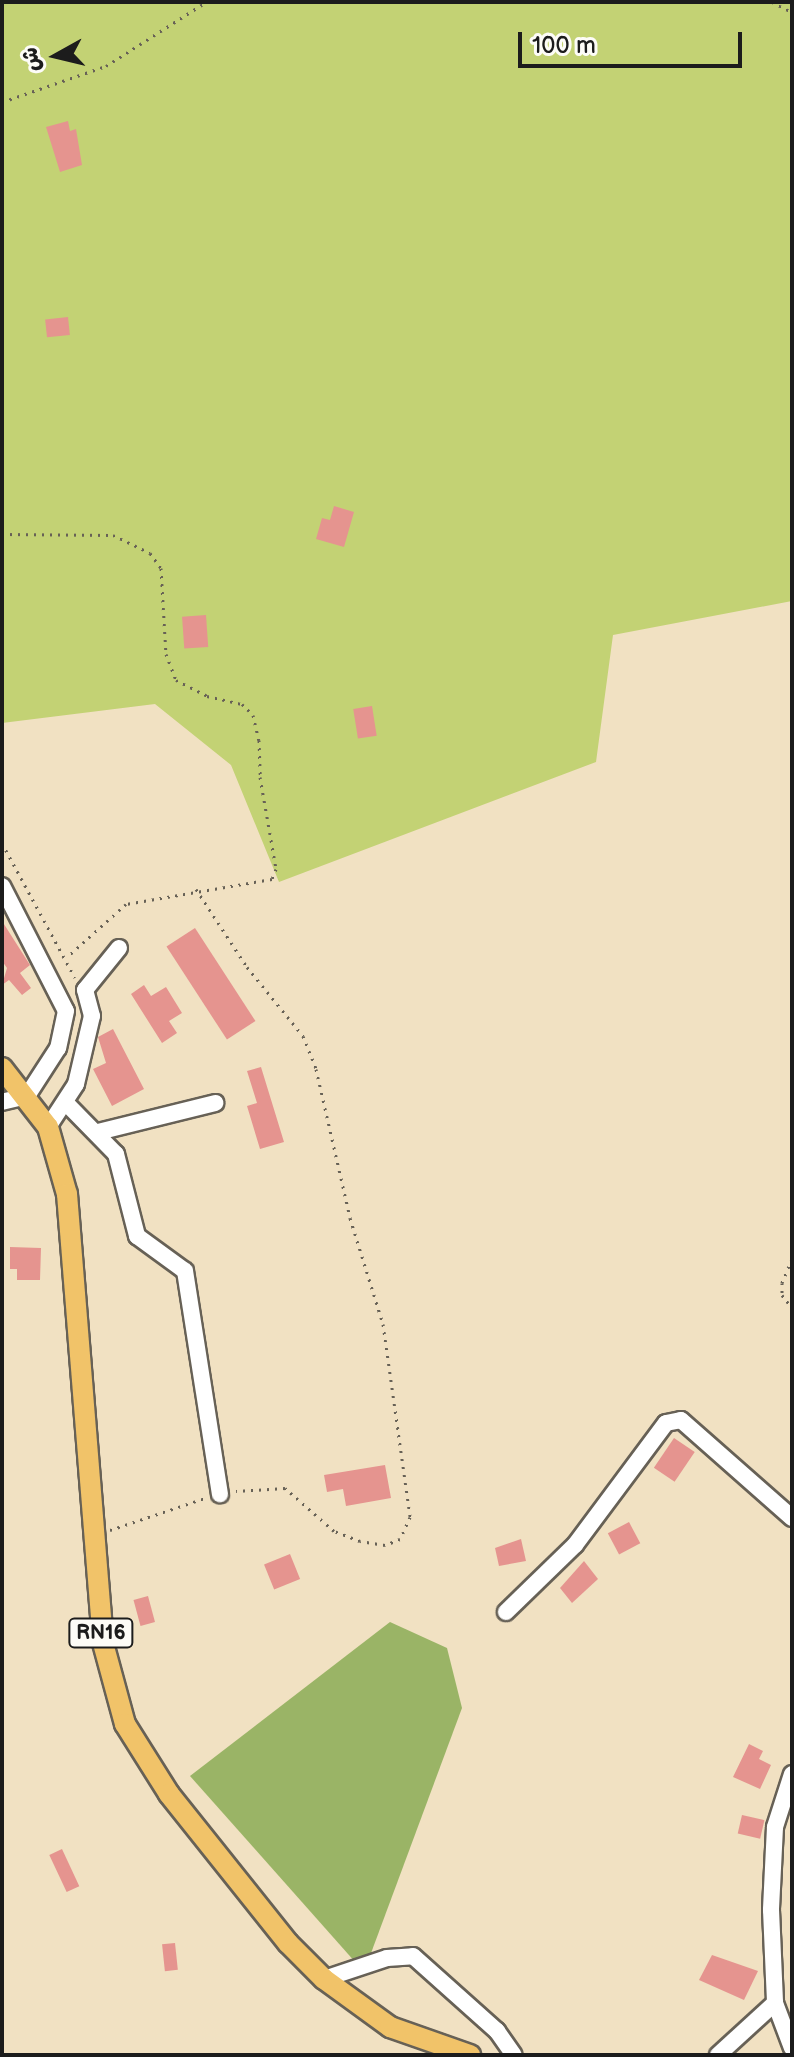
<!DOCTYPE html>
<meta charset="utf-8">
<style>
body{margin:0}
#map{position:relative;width:794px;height:2057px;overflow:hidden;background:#f1e1c2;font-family:"Balsamiq Sans","Playpen Sans Arabic",sans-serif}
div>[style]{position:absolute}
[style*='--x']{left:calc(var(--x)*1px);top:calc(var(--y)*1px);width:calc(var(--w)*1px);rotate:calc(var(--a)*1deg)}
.green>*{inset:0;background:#c3d274}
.forest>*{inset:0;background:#9ab466}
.building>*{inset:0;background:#e5948f;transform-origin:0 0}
.path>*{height:3px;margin-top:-1.5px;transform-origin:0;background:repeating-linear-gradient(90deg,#676156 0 2px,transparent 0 8px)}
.roads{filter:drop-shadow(2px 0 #676156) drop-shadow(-2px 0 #676156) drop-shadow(0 2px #676156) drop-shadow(0 -2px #676156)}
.minor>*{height:16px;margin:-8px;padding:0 8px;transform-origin:8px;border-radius:8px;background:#fff}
.major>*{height:20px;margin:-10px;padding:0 10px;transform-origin:10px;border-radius:10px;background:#f1c369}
span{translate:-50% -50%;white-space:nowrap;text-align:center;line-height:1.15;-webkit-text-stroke:6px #fdfcf7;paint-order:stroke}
.shield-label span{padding:2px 6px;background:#fdfcf7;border:2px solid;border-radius:6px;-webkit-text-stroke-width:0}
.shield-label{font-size:20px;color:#1c1c1c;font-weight:700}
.frame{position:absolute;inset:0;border:4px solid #1c1c1c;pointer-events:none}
.north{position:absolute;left:16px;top:16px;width:80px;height:80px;-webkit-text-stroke:6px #fdfcf7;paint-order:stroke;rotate:262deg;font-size:22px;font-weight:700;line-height:32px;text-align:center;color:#1c1c1c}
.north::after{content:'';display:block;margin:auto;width:28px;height:36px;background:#1c1c1c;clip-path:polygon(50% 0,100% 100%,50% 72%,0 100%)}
.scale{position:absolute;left:518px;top:32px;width:224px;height:36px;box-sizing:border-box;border:4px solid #1c1c1c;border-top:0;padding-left:10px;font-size:24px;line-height:28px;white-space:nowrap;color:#1c1c1c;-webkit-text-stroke:6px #fdfcf7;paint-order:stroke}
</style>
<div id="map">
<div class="green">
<i style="clip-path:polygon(2px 2px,792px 2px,792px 601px,613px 635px,596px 762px,279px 882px,231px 765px,155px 704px,2px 723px)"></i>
</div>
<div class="forest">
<i style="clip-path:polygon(390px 1622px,447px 1648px,462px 1708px,364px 1972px,190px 1776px)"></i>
</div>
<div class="building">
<i style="clip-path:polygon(68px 121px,70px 131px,76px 129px,82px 165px,60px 172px,46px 127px)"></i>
<i style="left:68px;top:317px;width:18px;height:23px;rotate:84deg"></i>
<i style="clip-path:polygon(334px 506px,354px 512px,344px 547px,316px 539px,322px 518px,330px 520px)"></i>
<i style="left:206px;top:615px;width:32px;height:24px;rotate:86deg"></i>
<i style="left:372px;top:706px;width:30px;height:19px;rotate:81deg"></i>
<i style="clip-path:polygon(2px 921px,30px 965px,20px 973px,31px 988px,22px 995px,9px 980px,2px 985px,7px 968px,2px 961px)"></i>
<i style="left:195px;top:928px;width:111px;height:34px;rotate:57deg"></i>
<i style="clip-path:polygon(144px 985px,151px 996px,166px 987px,182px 1013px,169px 1021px,177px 1033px,162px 1043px,131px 994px)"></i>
<i style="clip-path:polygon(113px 1029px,144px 1089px,112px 1106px,93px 1069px,106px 1063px,98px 1037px)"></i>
<i style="clip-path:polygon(261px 1067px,284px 1142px,260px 1149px,247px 1106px,257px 1103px,247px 1071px)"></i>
<i style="clip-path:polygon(10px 1247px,41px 1248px,40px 1280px,17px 1280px,17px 1269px,10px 1269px)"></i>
<i style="left:674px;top:1438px;width:25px;height:36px;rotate:34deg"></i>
<i style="clip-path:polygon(385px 1465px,391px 1498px,346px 1506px,343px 1489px,327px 1492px,324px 1475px)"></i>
<i style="left:629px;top:1522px;width:24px;height:24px;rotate:62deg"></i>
<i style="clip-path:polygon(521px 1539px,526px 1561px,499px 1566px,495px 1548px)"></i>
<i style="left:290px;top:1554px;width:27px;height:28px;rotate:68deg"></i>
<i style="clip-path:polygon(584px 1561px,598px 1579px,572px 1603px,560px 1588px)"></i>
<i style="left:148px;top:1596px;width:27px;height:15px;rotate:75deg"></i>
<i style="clip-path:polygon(749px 1744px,763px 1751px,759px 1759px,771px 1765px,760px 1789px,733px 1777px)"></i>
<i style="left:742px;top:1815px;width:23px;height:19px;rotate:13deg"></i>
<i style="left:62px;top:1849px;width:41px;height:14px;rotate:65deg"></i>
<i style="left:175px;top:1943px;width:27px;height:13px;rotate:84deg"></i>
<i style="clip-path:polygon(712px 1955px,758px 1971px,744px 2000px,699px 1980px)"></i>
</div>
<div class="path">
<i style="--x:772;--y:2;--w:22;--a:27"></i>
<i style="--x:2;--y:102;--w:110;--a:-19.1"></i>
<i style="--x:106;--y:66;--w:119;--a:-32.6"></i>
<i style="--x:2;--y:534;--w:111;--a:0.5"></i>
<i style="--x:113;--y:535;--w:41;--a:25.9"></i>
<i style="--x:150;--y:553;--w:19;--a:54"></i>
<i style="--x:161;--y:568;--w:86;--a:86.7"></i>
<i style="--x:166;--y:654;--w:28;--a:69"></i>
<i style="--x:176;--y:680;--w:35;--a:27"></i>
<i style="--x:207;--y:696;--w:36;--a:13"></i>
<i style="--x:242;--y:704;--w:16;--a:45"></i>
<i style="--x:253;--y:715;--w:26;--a:77"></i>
<i style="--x:259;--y:740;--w:37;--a:88"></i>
<i style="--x:260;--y:777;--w:93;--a:80.1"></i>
<i style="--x:276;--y:869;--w:11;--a:112"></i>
<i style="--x:272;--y:879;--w:148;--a:170.3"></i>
<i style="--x:126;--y:904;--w:79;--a:138.1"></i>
<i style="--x:2;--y:843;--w:153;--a:61.6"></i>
<i style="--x:196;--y:889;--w:93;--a:56.8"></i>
<i style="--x:247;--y:967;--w:89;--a:50.9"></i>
<i style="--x:303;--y:1036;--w:35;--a:68"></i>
<i style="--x:316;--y:1069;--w:153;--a:77.1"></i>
<i style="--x:350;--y:1218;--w:111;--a:72.7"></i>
<i style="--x:383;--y:1324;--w:195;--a:82"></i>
<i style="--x:410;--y:1517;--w:24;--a:114"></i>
<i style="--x:400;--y:1539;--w:16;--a:158"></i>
<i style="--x:385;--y:1545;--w:25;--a:-171"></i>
<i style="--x:360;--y:1541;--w:28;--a:-159"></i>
<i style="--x:334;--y:1531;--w:65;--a:-138.7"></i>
<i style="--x:285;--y:1488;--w:49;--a:176.5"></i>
<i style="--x:792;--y:1259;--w:26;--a:113"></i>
<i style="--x:782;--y:1283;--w:12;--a:90"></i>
<i style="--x:782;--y:1295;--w:16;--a:52"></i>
<i style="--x:110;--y:1530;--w:100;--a:-18.6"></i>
</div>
<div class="roads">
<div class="minor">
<i style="--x:2;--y:886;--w:140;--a:62.9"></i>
<i style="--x:66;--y:1011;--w:38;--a:102"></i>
<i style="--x:58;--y:1048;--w:57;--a:122.9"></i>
<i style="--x:27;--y:1096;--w:26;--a:167"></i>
<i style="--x:67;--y:1104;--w:70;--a:45.6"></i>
<i style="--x:116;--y:1154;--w:85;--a:75.6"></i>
<i style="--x:137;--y:1236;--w:59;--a:36.1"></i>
<i style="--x:185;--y:1271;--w:226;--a:81.1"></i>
<i style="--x:48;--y:1127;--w:51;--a:-56.9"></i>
<i style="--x:76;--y:1084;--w:70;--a:-76.8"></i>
<i style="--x:92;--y:1016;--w:27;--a:-105"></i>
<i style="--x:85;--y:990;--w:54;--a:-51"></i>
<i style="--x:98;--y:1132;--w:121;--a:-13.9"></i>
<i style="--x:506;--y:1612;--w:96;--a:-44.2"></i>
<i style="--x:575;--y:1545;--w:152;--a:-53.3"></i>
<i style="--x:666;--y:1423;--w:15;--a:-11"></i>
<i style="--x:681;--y:1420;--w:148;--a:41.4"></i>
<i style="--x:792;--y:1774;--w:56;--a:107.8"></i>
<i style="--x:775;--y:1827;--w:83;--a:92.8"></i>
<i style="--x:771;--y:1910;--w:93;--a:87.5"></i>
<i style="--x:775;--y:2003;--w:48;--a:69.3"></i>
<i style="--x:324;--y:1979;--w:66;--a:-18.4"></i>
<i style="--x:387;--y:1958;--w:26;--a:-4"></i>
<i style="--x:413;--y:1956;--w:113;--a:41.8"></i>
<i style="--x:497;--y:2031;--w:29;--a:55"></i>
<i style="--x:718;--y:2055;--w:77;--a:-42.4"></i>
</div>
<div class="major">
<i style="--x:2;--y:1068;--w:75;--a:52.1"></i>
<i style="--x:48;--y:1127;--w:70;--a:74.2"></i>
<i style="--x:67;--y:1194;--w:450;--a:85.4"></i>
<i style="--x:103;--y:1643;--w:84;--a:74.8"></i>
<i style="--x:125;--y:1724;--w:83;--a:57.8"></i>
<i style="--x:169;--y:1794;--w:191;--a:51.4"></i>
<i style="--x:288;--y:1943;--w:51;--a:45"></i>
<i style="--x:324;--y:1979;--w:82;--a:36"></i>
<i style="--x:390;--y:2027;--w:85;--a:19.3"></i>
</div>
</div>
<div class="shield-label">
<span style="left:101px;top:1633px">RN16</span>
</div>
<div class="frame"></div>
<div class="north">ش</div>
<div class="scale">100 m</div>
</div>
